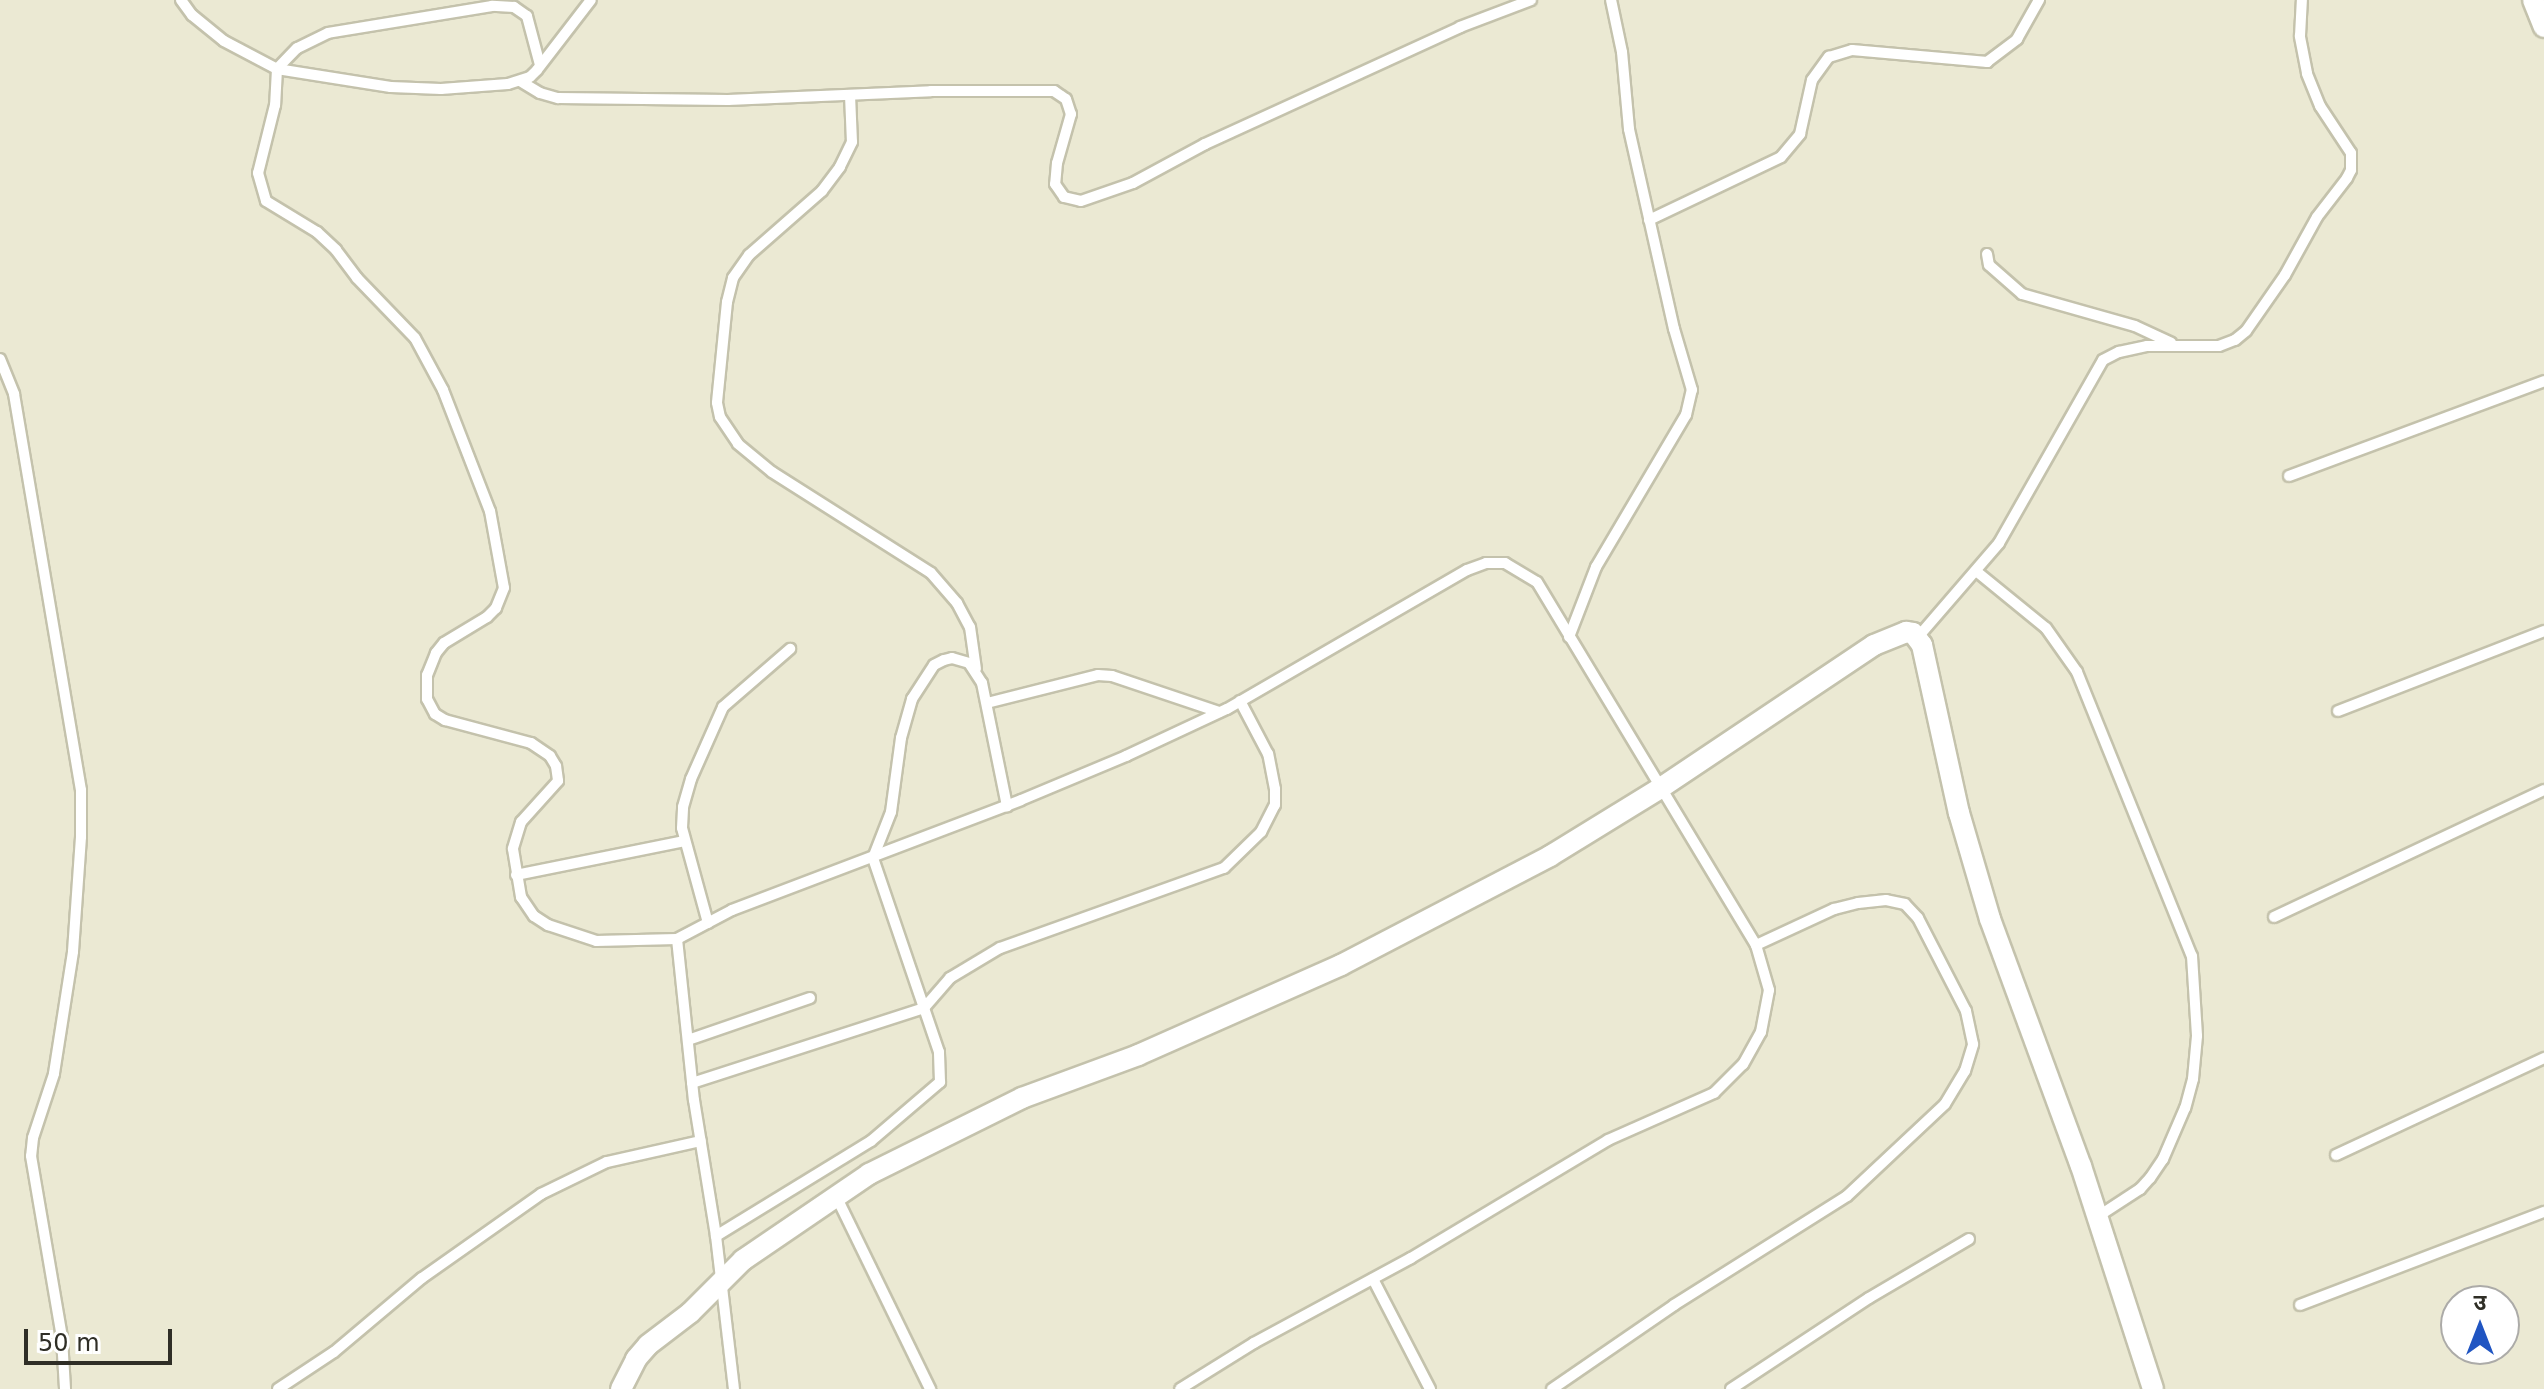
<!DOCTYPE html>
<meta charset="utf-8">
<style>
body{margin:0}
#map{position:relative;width:2544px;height:1389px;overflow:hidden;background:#ebe9d3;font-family:"DejaVu Sans","Noto Sans Devanagari",sans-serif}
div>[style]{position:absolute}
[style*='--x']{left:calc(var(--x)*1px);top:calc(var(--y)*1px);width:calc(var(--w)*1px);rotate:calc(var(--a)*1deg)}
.roads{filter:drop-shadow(2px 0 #c4c2ac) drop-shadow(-2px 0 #c4c2ac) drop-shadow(0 2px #c4c2ac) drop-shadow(0 -2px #c4c2ac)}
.lane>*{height:10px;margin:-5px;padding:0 5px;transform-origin:5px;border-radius:5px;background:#fff}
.street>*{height:20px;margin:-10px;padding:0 10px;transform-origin:10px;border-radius:10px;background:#fff}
span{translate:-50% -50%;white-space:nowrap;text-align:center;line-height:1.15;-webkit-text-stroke:6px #fff;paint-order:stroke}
.north{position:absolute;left:2440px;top:1285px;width:80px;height:80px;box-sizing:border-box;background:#fff;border:2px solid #acaba8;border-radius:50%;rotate:0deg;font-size:22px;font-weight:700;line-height:32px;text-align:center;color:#2f2e26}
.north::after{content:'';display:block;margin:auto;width:28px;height:36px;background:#2055c2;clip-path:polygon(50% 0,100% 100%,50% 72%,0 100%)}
.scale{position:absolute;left:24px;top:1329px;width:148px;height:36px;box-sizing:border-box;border:4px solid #2f2e26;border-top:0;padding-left:10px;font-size:24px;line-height:28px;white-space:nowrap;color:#2f2e26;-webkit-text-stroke:6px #fff;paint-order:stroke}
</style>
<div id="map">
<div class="roads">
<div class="lane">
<i style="--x:181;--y:0;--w:19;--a:54"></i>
<i style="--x:192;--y:15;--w:41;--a:39.1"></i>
<i style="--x:224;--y:41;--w:60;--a:27.8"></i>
<i style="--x:277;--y:69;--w:36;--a:93"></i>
<i style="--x:275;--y:105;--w:70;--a:104"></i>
<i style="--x:258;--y:173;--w:29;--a:74"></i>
<i style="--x:266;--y:201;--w:60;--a:31.3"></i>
<i style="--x:317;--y:232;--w:26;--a:43"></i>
<i style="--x:336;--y:250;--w:35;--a:53"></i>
<i style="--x:357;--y:278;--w:83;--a:46"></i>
<i style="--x:415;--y:338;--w:59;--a:61.7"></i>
<i style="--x:443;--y:390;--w:130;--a:68.8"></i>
<i style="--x:490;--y:511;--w:78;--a:79.7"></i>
<i style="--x:504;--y:588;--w:22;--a:112"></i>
<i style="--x:496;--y:608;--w:13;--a:135"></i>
<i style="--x:487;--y:617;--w:50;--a:148.8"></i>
<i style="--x:444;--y:643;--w:13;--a:129"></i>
<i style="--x:436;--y:653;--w:24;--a:112"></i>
<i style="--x:427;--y:675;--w:24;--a:90"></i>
<i style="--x:427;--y:699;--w:17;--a:62"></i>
<i style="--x:435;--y:714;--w:12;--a:31"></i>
<i style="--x:445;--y:720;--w:89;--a:15"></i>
<i style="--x:531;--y:743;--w:23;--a:34"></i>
<i style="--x:550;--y:756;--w:12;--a:59"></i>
<i style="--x:556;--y:766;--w:15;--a:82"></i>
<i style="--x:558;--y:781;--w:55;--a:132.1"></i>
<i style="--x:521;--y:822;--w:28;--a:107"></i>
<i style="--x:513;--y:849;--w:49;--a:80.5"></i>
<i style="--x:521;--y:897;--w:23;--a:56"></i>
<i style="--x:534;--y:916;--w:17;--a:33"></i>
<i style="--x:548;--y:925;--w:51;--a:18.4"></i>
<i style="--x:596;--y:941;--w:81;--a:-1.4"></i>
<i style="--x:677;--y:939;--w:62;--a:-27.8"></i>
<i style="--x:732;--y:910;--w:309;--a:-20.8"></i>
<i style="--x:1021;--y:800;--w:114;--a:-22.7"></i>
<i style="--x:1126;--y:756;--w:111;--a:-25"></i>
<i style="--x:1227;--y:709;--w:277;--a:-30.1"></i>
<i style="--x:1467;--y:570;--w:20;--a:-20"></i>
<i style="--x:1486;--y:563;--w:19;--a:0"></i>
<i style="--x:1505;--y:563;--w:37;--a:31"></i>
<i style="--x:1537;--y:582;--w:424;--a:58.9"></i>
<i style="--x:1756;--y:945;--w:47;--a:73.9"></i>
<i style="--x:1769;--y:990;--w:43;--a:100.8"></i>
<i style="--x:1761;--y:1032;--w:37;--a:119"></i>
<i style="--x:1743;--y:1064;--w:41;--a:135"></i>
<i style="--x:1714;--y:1093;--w:116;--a:156.1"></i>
<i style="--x:1608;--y:1140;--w:230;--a:149.1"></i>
<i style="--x:1411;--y:1258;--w:179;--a:151.6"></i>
<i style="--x:1254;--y:1343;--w:87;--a:148.1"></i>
<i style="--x:540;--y:65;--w:51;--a:-104.9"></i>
<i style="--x:527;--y:16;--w:16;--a:-145"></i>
<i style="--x:514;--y:7;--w:22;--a:-177"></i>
<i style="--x:492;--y:6;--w:166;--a:170.7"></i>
<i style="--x:328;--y:33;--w:34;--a:154"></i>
<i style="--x:297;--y:48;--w:29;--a:134"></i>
<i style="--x:277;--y:69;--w:115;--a:9"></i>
<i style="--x:391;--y:87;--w:50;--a:2.3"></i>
<i style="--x:441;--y:89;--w:67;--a:-4.3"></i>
<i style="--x:508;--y:84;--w:23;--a:-18"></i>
<i style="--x:530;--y:77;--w:10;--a:-45"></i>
<i style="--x:537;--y:70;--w:88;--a:-52.4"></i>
<i style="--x:520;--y:81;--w:23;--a:31"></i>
<i style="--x:540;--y:93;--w:19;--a:16"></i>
<i style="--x:558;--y:98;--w:170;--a:0.7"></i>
<i style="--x:728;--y:100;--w:203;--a:-2.5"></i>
<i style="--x:931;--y:91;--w:123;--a:0"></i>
<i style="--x:1054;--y:91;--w:14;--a:34"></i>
<i style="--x:1066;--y:99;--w:16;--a:72"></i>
<i style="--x:1071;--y:114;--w:51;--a:105.9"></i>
<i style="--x:1057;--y:163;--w:21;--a:95"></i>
<i style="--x:1055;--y:184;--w:16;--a:55"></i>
<i style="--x:1064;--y:197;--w:17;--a:13"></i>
<i style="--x:1081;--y:201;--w:55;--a:-19.1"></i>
<i style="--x:1133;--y:183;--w:82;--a:-28.4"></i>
<i style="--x:1205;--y:144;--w:281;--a:-24.6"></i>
<i style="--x:1460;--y:27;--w:76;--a:-20.8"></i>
<i style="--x:850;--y:95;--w:47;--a:87.6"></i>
<i style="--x:852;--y:142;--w:28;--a:116"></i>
<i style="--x:840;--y:167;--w:30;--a:127"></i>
<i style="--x:822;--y:191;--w:97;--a:138.8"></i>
<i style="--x:749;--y:255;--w:28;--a:125"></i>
<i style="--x:733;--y:278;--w:25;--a:104"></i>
<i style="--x:727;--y:302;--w:101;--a:95.7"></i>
<i style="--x:717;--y:403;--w:14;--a:78"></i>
<i style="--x:720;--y:417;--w:32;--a:56"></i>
<i style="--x:738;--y:444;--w:44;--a:39.5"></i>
<i style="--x:772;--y:472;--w:188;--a:32.4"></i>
<i style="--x:931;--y:573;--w:40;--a:49"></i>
<i style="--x:957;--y:603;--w:27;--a:62"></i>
<i style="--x:970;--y:627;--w:42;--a:81.9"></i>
<i style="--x:1649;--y:220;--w:146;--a:-25.5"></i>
<i style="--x:1781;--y:157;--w:30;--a:-50"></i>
<i style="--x:1800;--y:134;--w:55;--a:-77.5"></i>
<i style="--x:1812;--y:80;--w:29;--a:-54"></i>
<i style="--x:1829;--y:57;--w:24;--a:-17"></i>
<i style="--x:1852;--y:50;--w:136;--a:5.1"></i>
<i style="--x:1987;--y:62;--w:38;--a:-37"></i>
<i style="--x:2017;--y:39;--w:45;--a:-60.6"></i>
<i style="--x:1987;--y:254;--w:11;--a:80"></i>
<i style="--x:1989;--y:265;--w:44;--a:41.3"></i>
<i style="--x:2022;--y:294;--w:117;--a:15.8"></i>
<i style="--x:2135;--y:326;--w:40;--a:25"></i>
<i style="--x:0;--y:359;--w:38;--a:68"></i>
<i style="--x:14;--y:394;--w:402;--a:80.4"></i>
<i style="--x:81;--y:790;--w:47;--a:90"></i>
<i style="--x:81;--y:837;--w:115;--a:94"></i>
<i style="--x:73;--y:952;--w:123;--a:98.9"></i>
<i style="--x:54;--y:1074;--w:67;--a:108.2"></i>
<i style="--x:33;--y:1138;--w:18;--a:96"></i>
<i style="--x:31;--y:1156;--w:185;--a:80.3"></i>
<i style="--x:62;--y:1338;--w:51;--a:86.6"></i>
<i style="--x:2289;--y:476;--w:272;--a:-20.4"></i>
<i style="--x:1976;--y:571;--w:90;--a:39.2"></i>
<i style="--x:2046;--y:628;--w:54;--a:54.8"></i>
<i style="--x:2077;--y:672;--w:306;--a:68"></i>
<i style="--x:2192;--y:956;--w:80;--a:86.4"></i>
<i style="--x:2197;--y:1036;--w:43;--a:95.3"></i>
<i style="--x:2193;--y:1079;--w:30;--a:105"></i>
<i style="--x:2185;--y:1108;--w:56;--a:113.3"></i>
<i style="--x:2163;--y:1159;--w:23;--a:124"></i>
<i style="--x:2150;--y:1178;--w:15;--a:132"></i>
<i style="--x:2140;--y:1189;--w:51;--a:146.9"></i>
<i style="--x:1569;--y:637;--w:75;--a:-68.9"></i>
<i style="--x:1596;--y:567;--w:177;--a:-59.4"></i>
<i style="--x:1686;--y:415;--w:26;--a:-77"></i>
<i style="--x:1692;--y:390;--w:64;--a:-106.4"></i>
<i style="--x:1674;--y:329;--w:205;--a:-102.7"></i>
<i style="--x:1629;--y:129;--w:77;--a:-95.2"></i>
<i style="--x:1622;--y:52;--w:53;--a:-101.9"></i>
<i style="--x:1918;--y:637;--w:124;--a:-49.2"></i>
<i style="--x:1999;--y:543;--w:210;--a:-60.4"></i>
<i style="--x:2103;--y:360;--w:18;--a:-27"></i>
<i style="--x:2119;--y:352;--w:29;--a:-12"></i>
<i style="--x:2147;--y:346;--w:72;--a:0"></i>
<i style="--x:2219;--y:346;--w:17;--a:-21"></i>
<i style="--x:2235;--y:340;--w:14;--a:-39"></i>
<i style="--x:2246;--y:331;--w:68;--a:-55.1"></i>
<i style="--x:2285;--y:275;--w:66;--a:-61.1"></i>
<i style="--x:2317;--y:217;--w:49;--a:-52.4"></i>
<i style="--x:2347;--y:178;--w:9;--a:-63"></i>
<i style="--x:2351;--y:170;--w:17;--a:-90"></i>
<i style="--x:2351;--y:153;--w:56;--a:-123.4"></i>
<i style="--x:2320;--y:106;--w:35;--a:-112"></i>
<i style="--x:2307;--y:73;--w:38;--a:-101"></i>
<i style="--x:2300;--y:36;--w:36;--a:-87"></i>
<i style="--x:987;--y:703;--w:114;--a:-14.2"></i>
<i style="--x:1098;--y:675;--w:14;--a:4"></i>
<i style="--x:1112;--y:676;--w:113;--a:18.6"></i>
<i style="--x:2338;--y:711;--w:221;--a:-21.2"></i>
<i style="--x:516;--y:875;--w:172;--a:-11.4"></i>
<i style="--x:2274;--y:917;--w:298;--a:-25.2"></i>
<i style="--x:708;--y:923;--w:98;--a:-105.3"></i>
<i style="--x:682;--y:828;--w:21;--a:-87"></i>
<i style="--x:683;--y:807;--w:29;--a:-74"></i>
<i style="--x:691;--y:779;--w:79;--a:-66"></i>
<i style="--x:723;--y:707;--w:89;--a:-40.9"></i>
<i style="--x:677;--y:939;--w:162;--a:84"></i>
<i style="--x:694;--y:1100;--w:138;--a:80.8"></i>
<i style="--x:716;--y:1236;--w:154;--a:83.3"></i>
<i style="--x:688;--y:1040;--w:129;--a:-19"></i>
<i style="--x:692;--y:1083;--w:244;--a:-17.9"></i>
<i style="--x:924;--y:1008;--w:40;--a:-49"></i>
<i style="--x:950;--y:978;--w:58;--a:-31"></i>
<i style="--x:1000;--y:948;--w:238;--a:-19.7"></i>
<i style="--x:1224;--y:868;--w:52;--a:-44.2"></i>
<i style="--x:1261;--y:832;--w:30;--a:-63"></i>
<i style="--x:1275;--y:805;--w:16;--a:-90"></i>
<i style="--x:1275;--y:789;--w:36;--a:-101"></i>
<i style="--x:1268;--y:754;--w:60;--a:-117.8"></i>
<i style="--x:2336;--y:1155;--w:230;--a:-25"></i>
<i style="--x:836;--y:1196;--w:215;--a:64"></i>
<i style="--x:716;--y:1236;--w:182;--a:-31.5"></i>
<i style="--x:871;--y:1141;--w:91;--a:-40.5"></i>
<i style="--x:940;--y:1082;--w:30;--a:-92"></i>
<i style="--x:939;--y:1052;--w:205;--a:-108.8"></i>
<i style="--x:873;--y:858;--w:49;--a:-68.6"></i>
<i style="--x:891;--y:812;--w:75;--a:-82.3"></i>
<i style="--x:901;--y:738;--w:41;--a:-74.2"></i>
<i style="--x:912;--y:699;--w:40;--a:-57.1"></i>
<i style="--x:934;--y:665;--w:11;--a:-27"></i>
<i style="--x:944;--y:660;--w:8;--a:-14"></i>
<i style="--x:952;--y:658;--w:18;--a:16"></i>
<i style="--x:969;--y:663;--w:24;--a:57"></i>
<i style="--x:982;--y:683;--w:126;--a:78.5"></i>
<i style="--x:1373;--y:1279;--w:124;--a:62.6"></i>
<i style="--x:2300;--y:1305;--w:261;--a:-20.9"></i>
<i style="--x:278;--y:1389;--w:67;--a:-33.5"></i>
<i style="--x:334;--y:1352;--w:115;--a:-40.1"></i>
<i style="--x:422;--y:1278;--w:146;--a:-35.2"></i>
<i style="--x:541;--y:1194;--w:73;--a:-25.9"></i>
<i style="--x:607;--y:1162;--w:96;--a:-12.6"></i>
<i style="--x:1552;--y:1389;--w:148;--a:-34.5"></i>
<i style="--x:1674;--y:1305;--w:204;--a:-32.2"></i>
<i style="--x:1847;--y:1196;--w:134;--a:-43.2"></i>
<i style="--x:1945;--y:1104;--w:39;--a:-59"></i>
<i style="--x:1965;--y:1071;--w:28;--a:-73"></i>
<i style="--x:1973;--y:1044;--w:34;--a:-102"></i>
<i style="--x:1966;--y:1011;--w:105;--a:-117.3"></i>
<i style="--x:1918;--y:918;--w:19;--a:-133"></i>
<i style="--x:1905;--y:904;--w:19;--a:-168"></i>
<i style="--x:1886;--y:900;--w:28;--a:174"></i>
<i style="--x:1858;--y:903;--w:25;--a:166"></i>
<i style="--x:1834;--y:909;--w:86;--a:155.2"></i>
<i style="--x:1731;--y:1389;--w:165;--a:-33.4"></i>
<i style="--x:1869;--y:1298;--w:116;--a:-30.5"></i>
</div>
<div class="street">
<i style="--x:2533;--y:0;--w:29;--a:68"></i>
<i style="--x:621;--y:1389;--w:34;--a:-63"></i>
<i style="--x:636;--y:1359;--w:18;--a:-49"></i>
<i style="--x:648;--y:1345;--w:53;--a:-37.3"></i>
<i style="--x:690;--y:1313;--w:75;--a:-45"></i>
<i style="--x:743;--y:1260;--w:153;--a:-34.3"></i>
<i style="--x:869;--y:1174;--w:171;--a:-26.4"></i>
<i style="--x:1022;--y:1098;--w:124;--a:-20.3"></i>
<i style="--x:1138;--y:1055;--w:222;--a:-23.9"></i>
<i style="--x:1341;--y:965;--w:236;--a:-27.5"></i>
<i style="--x:1550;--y:856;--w:128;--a:-31.6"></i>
<i style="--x:1659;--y:789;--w:259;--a:-33.8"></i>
<i style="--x:1874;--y:645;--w:35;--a:-22"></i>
<i style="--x:1906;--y:632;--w:7;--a:8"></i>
<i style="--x:1913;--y:633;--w:15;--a:53"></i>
<i style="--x:1922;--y:645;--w:172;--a:77.6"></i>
<i style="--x:1959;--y:813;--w:110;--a:73.7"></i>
<i style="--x:1990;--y:919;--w:263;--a:69.8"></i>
<i style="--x:2081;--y:1166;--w:234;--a:72.1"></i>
</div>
</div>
<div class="north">उ</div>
<div class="scale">50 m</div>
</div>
